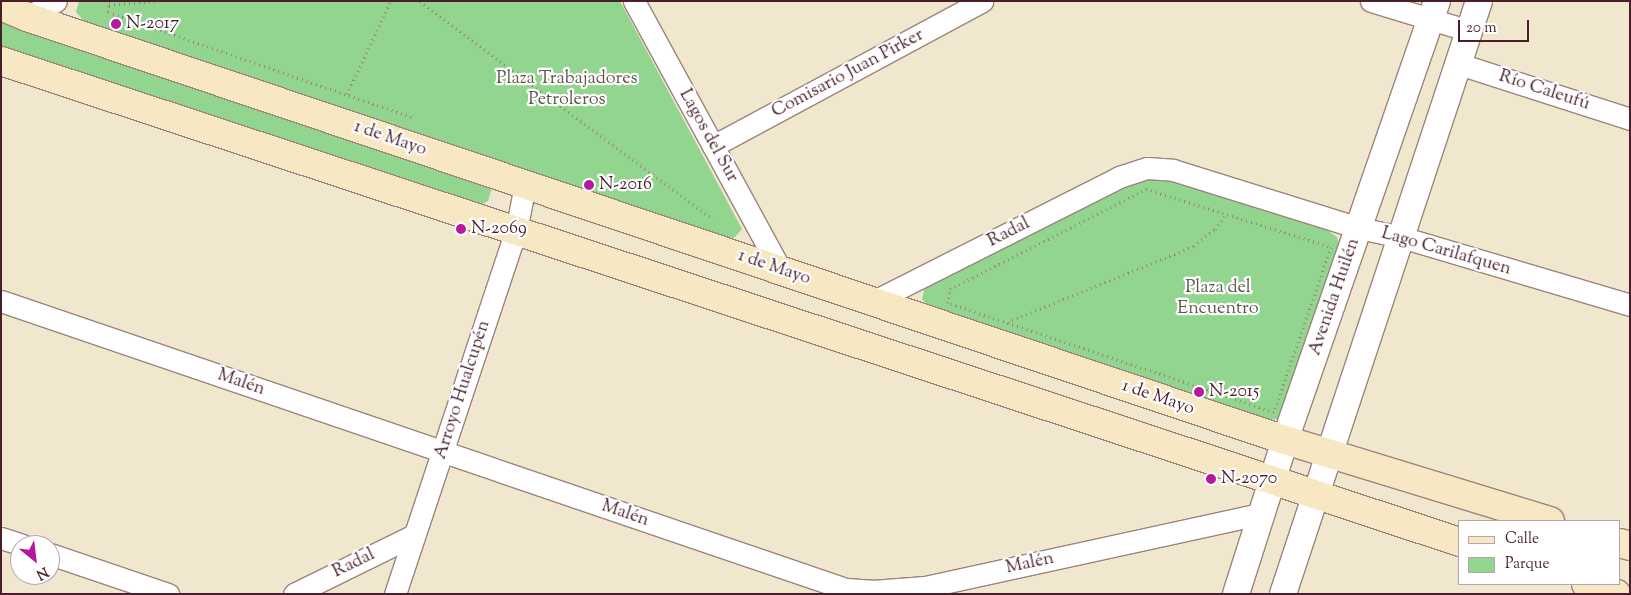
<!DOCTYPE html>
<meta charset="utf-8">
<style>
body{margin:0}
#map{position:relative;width:1631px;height:595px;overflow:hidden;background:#f0e7ce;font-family:"Sorts Mill Goudy",serif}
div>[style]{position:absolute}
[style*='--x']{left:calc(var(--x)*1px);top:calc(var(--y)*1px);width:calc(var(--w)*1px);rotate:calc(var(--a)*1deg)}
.green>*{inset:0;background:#91d58e}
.path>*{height:3px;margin-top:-1.5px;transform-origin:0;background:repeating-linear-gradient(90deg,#9d837c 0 1px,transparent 0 5px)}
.roads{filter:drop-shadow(1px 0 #9d837c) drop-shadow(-1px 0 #9d837c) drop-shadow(0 1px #9d837c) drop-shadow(0 -1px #9d837c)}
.minor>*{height:21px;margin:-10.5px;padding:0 10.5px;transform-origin:10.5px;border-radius:10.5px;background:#fff}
.tertiary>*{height:26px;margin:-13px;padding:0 13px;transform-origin:13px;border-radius:13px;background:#fff}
.secondary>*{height:28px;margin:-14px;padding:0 14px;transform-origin:14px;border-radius:14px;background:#f7e8c3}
.dots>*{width:14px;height:14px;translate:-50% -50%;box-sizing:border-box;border:2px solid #fff;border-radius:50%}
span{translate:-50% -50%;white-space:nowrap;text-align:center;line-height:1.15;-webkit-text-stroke:4.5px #fff;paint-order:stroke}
.poi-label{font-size:18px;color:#4a1f2b}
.left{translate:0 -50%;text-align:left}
.street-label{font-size:18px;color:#4a1f2b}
.park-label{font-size:18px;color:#5f5649}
.frame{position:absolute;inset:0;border:2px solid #4a1f2b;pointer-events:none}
.legend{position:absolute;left:1458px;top:520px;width:162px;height:65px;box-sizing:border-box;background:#fff;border:1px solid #b7a5aa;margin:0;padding:6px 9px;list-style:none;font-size:15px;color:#4a1f2b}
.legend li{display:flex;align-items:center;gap:10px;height:25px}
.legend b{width:25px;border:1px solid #b7a5aa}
.north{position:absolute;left:10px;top:535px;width:50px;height:50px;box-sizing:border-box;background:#fff;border:1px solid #b7a5aa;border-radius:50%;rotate:151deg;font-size:14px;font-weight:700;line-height:20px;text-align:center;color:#4a1f2b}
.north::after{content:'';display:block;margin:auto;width:18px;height:22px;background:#b5179e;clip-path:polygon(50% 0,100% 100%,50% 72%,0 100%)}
.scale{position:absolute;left:1458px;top:20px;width:71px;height:22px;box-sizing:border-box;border:2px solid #4a1f2b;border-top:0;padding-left:6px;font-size:15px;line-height:18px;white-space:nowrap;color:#4a1f2b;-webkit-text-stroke:4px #fff;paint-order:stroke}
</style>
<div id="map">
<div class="green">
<i style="clip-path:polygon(79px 1px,620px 1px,742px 229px,734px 238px,726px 237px,85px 22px,76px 12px)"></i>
<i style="clip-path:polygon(1px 18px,492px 187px,488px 201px,481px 205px,1px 48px)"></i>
<i style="clip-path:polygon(1146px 177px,1165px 178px,1327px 230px,1337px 237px,1340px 248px,1282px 415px,1278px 419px,1267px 420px,928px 306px,922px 299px,925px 287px,1127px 183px)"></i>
</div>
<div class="path">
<i style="--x:109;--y:1;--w:11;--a:95"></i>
<i style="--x:108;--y:12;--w:324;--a:19.1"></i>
<i style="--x:420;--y:1;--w:365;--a:36.7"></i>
<i style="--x:109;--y:5;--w:48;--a:-4.8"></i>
<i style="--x:347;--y:94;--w:103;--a:-64.7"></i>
<i style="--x:1146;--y:189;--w:194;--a:17.4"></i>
<i style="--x:1331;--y:247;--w:175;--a:109.1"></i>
<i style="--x:1274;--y:412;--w:344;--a:-161.5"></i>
<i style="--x:948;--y:303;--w:14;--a:-82"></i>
<i style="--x:950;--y:289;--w:220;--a:-27"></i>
<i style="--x:1012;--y:320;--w:196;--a:-22.1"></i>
<i style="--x:1194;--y:246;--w:27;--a:-39"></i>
<i style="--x:1215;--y:229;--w:19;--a:-54"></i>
</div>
<div class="roads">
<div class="minor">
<i style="--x:634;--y:1;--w:307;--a:61.4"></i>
<i style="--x:1371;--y:1;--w:103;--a:16.9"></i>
<i style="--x:27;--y:17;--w:33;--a:-29"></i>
<i style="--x:1459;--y:64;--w:180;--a:17.8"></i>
<i style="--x:713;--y:146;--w:306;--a:-28.3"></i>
<i style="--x:1;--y:301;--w:893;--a:18.82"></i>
<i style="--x:846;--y:589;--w:26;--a:4"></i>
<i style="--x:872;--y:591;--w:53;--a:-4.3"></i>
<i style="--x:925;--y:587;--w:346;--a:-12.3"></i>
<i style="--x:872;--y:302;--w:277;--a:-26.8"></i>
<i style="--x:1119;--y:177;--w:29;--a:-18"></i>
<i style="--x:1147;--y:168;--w:26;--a:4"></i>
<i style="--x:1173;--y:170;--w:195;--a:17.3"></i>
<i style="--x:1359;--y:228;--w:43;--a:12.1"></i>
<i style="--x:1401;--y:237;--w:239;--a:16.5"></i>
<i style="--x:1;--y:538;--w:22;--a:18"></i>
<i style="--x:50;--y:554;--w:125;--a:18.7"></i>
<i style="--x:294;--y:594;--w:134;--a:-26.2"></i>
<i style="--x:395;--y:594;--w:383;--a:-71.6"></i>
<i style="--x:516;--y:231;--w:47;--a:-78.9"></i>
</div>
<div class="tertiary">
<i style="--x:1236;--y:594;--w:162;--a:-72.3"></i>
<i style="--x:1285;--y:440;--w:465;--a:-70.9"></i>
<i style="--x:1283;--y:594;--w:625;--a:-71.71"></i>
</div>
<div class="secondary">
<i style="--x:1;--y:6;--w:28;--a:23"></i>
<i style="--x:27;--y:17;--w:1327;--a:18.59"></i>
<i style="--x:1285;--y:440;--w:277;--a:17"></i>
<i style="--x:1;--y:61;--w:1536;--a:18.25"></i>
<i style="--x:1620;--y:543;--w:10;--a:17"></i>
<i style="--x:1586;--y:584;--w:32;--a:18"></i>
</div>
</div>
<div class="dots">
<i style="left:116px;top:24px;background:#b5179e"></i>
<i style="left:589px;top:185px;background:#b5179e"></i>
<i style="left:461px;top:229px;background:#b5179e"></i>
<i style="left:1199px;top:392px;background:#b5179e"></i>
<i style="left:1211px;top:479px;background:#b5179e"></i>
</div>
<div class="poi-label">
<span class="left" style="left:126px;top:24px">N-2017</span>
<span class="left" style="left:599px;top:185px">N-2016</span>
<span class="left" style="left:471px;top:229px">N-2069</span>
<span class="left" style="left:1209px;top:392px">N-2015</span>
<span class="left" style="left:1221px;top:479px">N-2070</span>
</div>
<div class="street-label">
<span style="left:848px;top:74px;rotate:-28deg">Comisario Juan Pirker</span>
<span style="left:1544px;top:91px;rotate:18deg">Río Caleufú</span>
<span style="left:708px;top:136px;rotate:61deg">Lagos del Sur</span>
<span style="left:390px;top:139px;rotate:19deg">1 de Mayo</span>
<span style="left:1009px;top:233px;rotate:-27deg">Radal</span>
<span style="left:1446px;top:252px;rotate:16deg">Lago Carilafquen</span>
<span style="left:774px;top:268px;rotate:19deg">1 de Mayo</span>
<span style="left:1335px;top:297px;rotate:-71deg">Avenida Huilén</span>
<span style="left:241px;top:383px;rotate:19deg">Malén</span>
<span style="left:463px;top:390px;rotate:-72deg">Arroyo Hualcupén</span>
<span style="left:1158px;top:398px;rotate:19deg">1 de Mayo</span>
<span style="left:625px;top:514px;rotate:19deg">Malén</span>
<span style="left:354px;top:564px;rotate:-26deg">Radal</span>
<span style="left:1030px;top:564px;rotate:-12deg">Malén</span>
</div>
<div class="park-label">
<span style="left:567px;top:90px">Plaza Trabajadores<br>Petroleros</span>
<span style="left:1218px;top:299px">Plaza del<br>Encuentro</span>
</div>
<div class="frame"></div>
<ul class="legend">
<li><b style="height:6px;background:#f7e8c3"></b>Calle</li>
<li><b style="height:14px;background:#91d58e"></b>Parque</li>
</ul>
<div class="north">N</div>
<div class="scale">20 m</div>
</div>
